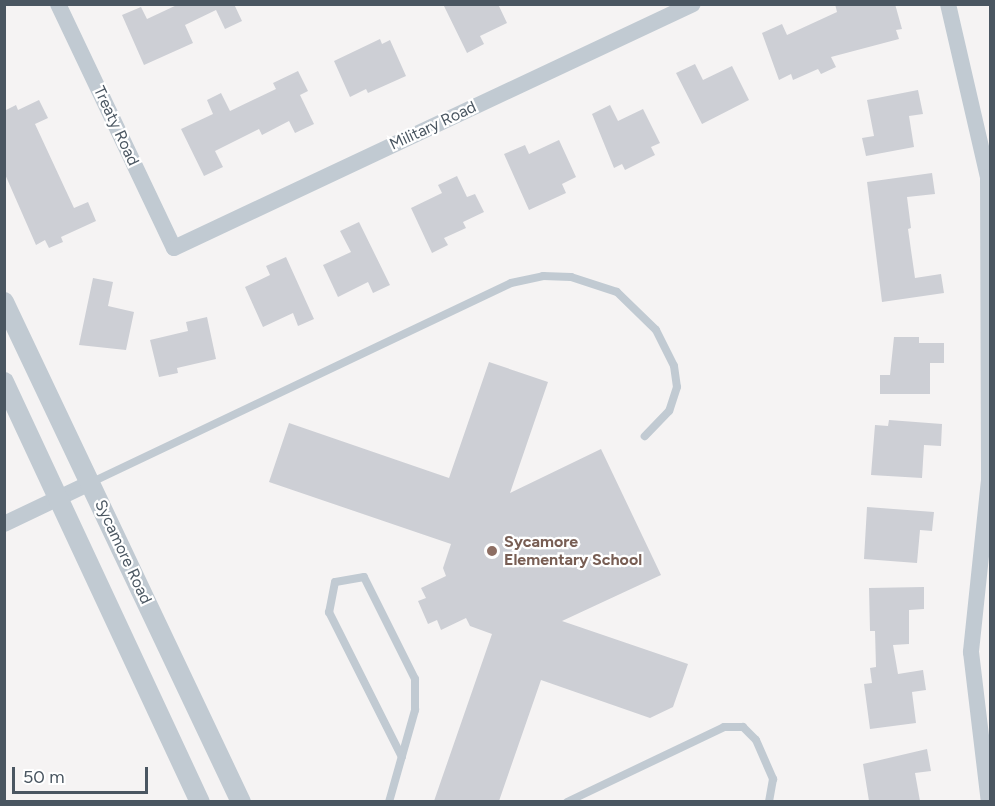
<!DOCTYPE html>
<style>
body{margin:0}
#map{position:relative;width:995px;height:806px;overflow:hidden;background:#f5f3f3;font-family:Figtree,sans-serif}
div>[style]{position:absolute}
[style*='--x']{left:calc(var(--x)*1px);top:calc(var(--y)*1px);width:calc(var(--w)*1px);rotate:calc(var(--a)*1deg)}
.building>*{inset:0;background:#cdcfd5}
.service>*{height:8px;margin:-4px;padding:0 4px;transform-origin:4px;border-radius:4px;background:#c1cad2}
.minor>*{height:16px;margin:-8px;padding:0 8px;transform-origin:8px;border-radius:8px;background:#c1cad2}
.tertiary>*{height:20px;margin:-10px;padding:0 10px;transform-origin:10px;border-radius:10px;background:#c1cad2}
.dots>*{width:16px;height:16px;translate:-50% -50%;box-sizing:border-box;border:3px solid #fff;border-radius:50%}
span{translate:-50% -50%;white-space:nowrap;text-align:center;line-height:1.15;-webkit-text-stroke:4.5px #fff;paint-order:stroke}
.street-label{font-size:16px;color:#4a5661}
.education-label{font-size:16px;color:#785e54;font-weight:700}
.left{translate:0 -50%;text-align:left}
.frame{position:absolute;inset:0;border:6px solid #4a5661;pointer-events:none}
.scale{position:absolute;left:12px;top:767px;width:136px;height:27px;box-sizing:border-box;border:3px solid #4a5661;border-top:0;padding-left:8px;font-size:18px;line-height:21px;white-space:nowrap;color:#4a5661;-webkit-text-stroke:4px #fff;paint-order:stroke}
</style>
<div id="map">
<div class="building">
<i style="clip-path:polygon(179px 4px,234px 4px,242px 21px,225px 29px,216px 10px,185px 25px,193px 43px,144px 65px,122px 15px,141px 7px,147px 19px)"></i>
<i style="clip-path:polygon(443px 4px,498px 4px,507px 23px,480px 36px,484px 44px,467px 53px)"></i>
<i style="clip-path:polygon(835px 4px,895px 4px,902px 29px,896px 30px,899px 39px,831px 57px,836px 67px,821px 74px,818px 69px,793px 80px,791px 74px,779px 80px,762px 33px,782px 24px,787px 35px,837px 12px)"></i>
<i style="clip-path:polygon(380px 39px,382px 44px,390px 40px,406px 76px,368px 93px,366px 89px,350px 97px,334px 61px)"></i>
<i style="clip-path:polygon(695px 64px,703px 80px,732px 66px,749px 100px,702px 124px,676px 73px)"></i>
<i style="clip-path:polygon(298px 71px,308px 91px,300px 95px,314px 124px,295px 133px,289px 121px,262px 135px,259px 129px,215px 151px,223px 167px,204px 176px,181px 129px,213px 114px,207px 100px,221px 93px,230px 111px,276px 89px,273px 83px)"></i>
<i style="clip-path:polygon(918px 90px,923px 114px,909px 116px,914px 147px,866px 156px,862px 138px,874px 136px,867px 100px)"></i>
<i style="clip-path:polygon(39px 100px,48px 118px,35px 124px,74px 208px,88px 202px,96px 221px,61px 237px,63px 242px,49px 248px,45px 240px,36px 245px,4px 172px,4px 111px,16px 105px,18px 110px)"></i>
<i style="clip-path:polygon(610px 105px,618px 121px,643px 109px,660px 143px,651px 147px,655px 155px,625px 170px,622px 164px,614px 168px,592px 114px)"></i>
<i style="clip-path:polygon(559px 140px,576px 177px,562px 184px,566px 193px,529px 210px,504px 154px,525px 145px,529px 154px)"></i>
<i style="clip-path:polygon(932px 173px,935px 194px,907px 197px,911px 228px,908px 229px,915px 278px,941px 274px,944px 293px,882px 302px,867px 182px)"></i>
<i style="clip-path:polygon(457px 176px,467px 197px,475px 194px,484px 212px,463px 222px,466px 228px,444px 238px,448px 245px,432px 253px,411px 208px,442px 193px,438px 185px)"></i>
<i style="clip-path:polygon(359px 222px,390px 285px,373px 293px,368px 282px,338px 297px,323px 265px,351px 252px,340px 231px)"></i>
<i style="clip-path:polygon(286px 257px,314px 319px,298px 326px,293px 313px,263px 327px,245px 287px,270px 275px,266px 266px)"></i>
<i style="clip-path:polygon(93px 278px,113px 282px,108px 306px,134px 312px,126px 350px,79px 345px)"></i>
<i style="clip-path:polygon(207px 317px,216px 359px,177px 368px,178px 373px,159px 377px,150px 340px,188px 331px,186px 322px)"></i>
<i style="clip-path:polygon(894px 337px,919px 337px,919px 343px,944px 343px,944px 363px,930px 363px,930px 394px,880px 394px,880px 375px,890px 375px)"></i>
<i style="clip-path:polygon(489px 362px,548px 382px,510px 493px,601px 449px,661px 575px,562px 621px,688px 664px,673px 707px,650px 718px,541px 680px,499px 801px,434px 801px,492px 634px,470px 626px,466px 618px,441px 630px,437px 620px,428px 624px,418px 601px,426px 598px,421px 588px,446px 576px,443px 568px,451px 544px,269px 482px,289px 423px,449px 478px)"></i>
<i style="clip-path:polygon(889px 420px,942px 424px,941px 446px,924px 445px,922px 478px,871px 475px,875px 425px,888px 426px)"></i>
<i style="clip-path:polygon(867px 507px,934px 512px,932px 531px,920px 530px,917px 563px,864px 559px)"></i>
<i style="clip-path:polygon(924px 587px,924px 609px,909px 610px,909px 644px,893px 645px,898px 674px,923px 670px,926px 690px,912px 692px,916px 723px,870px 729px,864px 684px,872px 683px,870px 668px,876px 667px,875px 631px,870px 631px,869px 588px)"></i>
<i style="clip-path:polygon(927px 749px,931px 771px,915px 773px,920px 801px,869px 801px,863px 764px)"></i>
</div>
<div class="service">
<i style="--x:90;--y:483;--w:466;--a:-25.4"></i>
<i style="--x:511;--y:283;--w:33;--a:-12"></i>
<i style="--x:543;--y:276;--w:28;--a:2"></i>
<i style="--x:571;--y:277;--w:48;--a:18.1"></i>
<i style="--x:617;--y:292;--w:54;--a:44.3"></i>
<i style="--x:656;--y:330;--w:40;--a:63.4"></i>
<i style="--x:674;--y:366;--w:21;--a:82"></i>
<i style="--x:677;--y:387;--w:25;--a:108"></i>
<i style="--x:669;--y:411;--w:35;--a:134"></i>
<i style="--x:389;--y:802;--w:96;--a:-74.2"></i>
<i style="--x:415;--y:710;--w:31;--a:-90"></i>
<i style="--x:415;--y:679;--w:114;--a:-116.6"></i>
<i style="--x:364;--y:577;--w:29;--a:170"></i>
<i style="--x:335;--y:582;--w:31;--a:101"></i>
<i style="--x:329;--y:612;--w:162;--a:63.3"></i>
<i style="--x:567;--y:802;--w:174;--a:-25.5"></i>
<i style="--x:724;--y:727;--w:19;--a:0"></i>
<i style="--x:743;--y:727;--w:18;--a:45"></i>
<i style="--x:756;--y:740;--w:43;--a:66.4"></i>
<i style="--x:773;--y:779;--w:23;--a:100"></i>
</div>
<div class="minor">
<i style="--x:58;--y:4;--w:270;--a:64.6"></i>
<i style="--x:174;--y:248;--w:573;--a:-25.18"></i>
<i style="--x:948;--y:4;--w:178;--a:77"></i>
<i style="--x:988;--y:177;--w:303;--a:89.8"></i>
<i style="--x:989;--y:480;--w:173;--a:96"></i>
<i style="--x:971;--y:652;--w:151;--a:83.2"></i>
<i style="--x:4;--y:524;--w:95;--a:-25.5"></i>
</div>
<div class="tertiary">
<i style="--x:4;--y:302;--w:553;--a:64.64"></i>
<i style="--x:4;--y:382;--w:463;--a:65"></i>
</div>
<div class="dots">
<i style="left:492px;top:551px;background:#8d6e63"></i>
</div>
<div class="street-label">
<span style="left:116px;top:126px;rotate:65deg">Treaty Road</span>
<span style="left:433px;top:126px;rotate:-25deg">Military Road</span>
<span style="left:123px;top:552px;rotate:65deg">Sycamore Road</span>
</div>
<div class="education-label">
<span class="left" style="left:504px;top:551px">Sycamore<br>Elementary School</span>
</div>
<div class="frame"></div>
<div class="scale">50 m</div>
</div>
